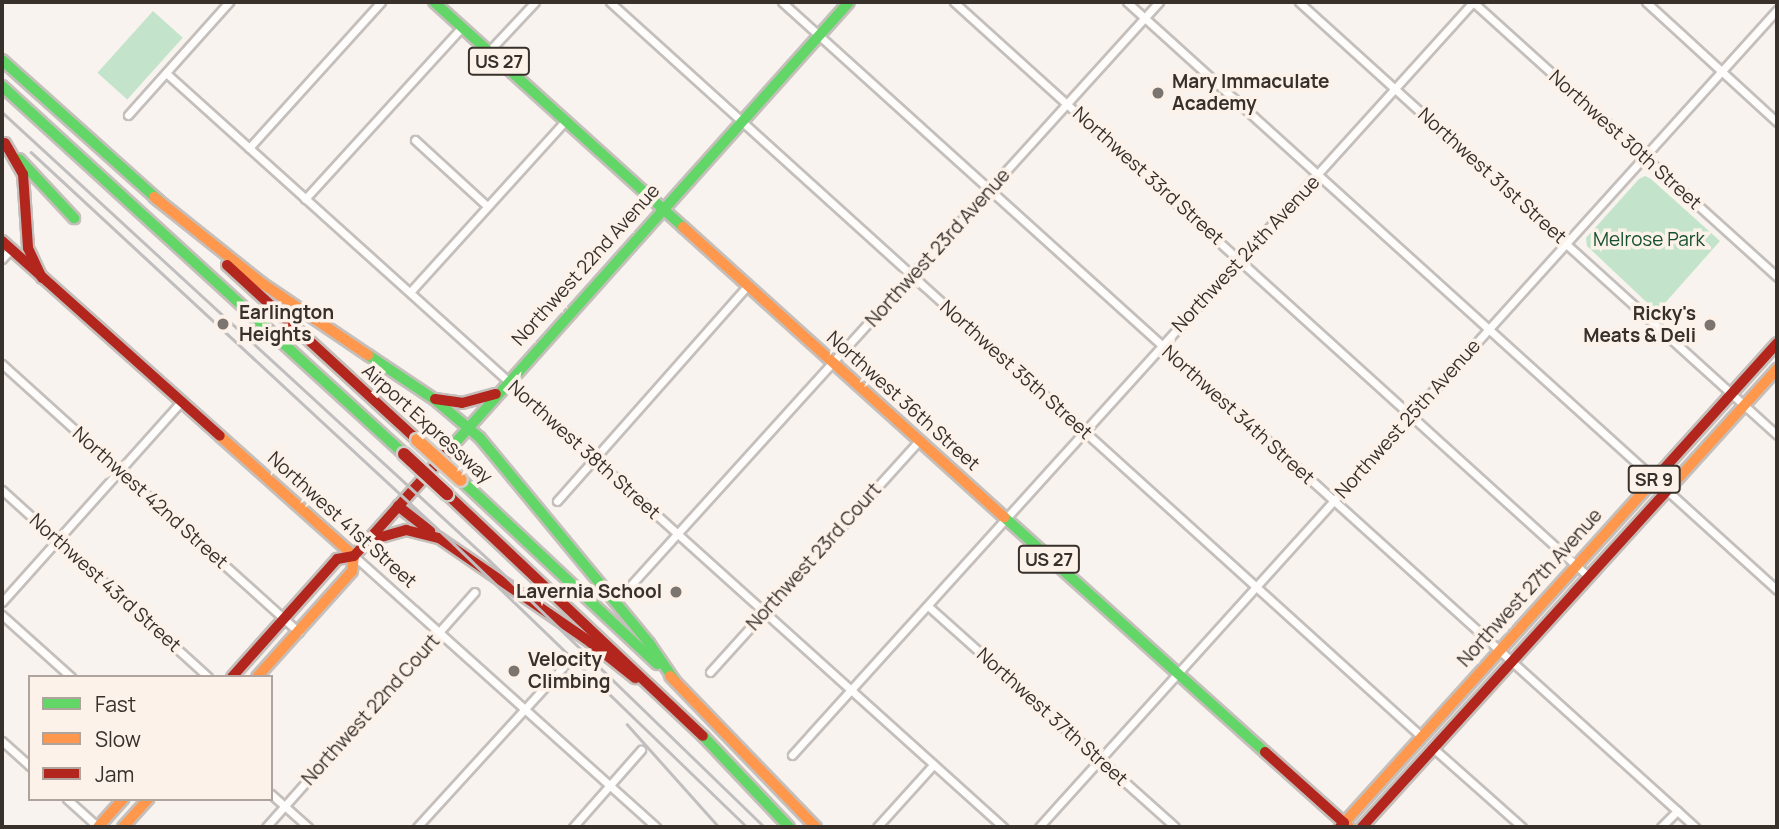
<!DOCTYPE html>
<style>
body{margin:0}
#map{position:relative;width:1779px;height:829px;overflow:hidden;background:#f8f3ee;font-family:Manrope,sans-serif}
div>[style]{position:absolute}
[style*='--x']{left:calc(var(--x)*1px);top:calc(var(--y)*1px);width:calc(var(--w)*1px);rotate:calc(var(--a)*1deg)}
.green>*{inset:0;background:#c3e4ca;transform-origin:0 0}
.roads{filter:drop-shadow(2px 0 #c5bfbb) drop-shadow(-2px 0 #c5bfbb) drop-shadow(0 2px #c5bfbb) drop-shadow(0 -2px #c5bfbb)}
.street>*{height:7px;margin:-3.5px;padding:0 3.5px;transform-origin:3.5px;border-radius:3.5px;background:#fefdfc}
.fast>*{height:10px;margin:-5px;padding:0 5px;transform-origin:5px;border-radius:5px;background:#63d668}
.slow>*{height:10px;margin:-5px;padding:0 5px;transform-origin:5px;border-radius:5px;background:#ff974d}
.jam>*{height:10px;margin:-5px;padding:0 5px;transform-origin:5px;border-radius:5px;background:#b3261e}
.rail>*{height:2.5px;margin:-1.25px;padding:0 1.25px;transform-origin:1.25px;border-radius:1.25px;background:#c0bebe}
.bridges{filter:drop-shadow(2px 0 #d1ceca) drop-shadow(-2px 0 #d1ceca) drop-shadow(0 2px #d1ceca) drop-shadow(0 -2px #d1ceca)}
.slow-bridge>*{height:12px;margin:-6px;padding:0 6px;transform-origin:6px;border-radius:6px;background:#ff974d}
.jam-bridge>*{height:12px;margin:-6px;padding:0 6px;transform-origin:6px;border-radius:6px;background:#b3261e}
.dots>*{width:19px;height:19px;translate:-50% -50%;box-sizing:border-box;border:4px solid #fdf2e9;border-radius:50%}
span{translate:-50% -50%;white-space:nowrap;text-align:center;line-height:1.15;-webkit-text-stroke:7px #fdf2e9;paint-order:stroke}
.shield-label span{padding:2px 5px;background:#fdf2e9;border:2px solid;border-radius:5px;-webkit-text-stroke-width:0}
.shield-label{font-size:18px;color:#37302b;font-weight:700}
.poi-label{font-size:19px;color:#37302b;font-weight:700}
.left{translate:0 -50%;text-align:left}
.right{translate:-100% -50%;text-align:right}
.street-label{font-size:19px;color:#37302b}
.park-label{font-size:19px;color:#155030}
.frame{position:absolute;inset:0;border:4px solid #37302b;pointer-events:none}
.legend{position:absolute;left:28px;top:675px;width:245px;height:126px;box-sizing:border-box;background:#fdf2e9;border:2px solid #aea49d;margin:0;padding:9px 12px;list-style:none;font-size:21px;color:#37302b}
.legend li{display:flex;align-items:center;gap:14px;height:35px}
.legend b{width:35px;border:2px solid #aea49d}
</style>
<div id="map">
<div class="green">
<i style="left:153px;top:11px;width:40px;height:83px;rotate:42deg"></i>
<i style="clip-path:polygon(1645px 176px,1651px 179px,1720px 241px,1657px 312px,1587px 246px,1586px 238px,1639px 179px)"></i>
</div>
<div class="roads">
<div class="street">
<i style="--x:610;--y:2;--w:1095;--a:42.15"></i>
<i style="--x:782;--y:2;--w:1231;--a:42.1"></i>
<i style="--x:954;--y:2;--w:857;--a:42.16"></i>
<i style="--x:1127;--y:2;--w:876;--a:42.13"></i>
<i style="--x:1299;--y:2;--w:645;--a:42.17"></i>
<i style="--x:1473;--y:2;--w:410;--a:42.1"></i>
<i style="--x:1646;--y:2;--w:178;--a:42.5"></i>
<i style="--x:489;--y:51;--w:67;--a:-46.8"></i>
<i style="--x:166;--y:73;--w:1127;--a:42.01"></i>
<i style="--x:128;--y:115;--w:152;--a:-48.2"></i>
<i style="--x:415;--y:140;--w:98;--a:42.5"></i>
<i style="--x:249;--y:148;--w:197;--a:-47.9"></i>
<i style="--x:305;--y:199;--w:233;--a:-47.6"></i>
<i style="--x:2;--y:259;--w:13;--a:-48"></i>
<i style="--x:411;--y:291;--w:229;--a:-47.8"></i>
<i style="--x:2;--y:364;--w:400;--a:42.1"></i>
<i style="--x:2;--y:490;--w:278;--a:42.2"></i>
<i style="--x:557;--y:501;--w:288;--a:-48.5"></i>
<i style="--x:354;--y:556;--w:406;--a:41.9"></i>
<i style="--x:630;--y:586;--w:788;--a:-47.83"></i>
<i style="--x:2;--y:602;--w:270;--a:-48.2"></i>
<i style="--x:928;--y:606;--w:331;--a:41.8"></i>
<i style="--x:2;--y:615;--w:93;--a:41.9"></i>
<i style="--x:710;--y:672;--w:312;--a:-47.9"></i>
<i style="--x:2;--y:741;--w:38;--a:42"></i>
<i style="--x:1433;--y:748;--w:119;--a:41.6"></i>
<i style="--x:792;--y:755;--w:1015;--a:-47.87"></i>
<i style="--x:271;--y:794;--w:50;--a:41.7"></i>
<i style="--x:67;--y:799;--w:42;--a:42.1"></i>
<i style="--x:266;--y:827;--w:314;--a:-48.4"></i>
<i style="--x:417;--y:827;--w:217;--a:-47.6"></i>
<i style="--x:573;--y:827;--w:103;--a:-48.6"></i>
<i style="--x:877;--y:827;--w:84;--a:-47.9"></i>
<i style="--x:1039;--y:827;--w:1101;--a:-47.91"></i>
<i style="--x:1661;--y:827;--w:23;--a:-45"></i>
</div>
<div class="fast">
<i style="--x:434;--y:2;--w:336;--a:42.1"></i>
<i style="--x:2;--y:60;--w:212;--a:41.9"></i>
<i style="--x:2;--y:86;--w:545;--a:42.47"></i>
<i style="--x:19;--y:159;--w:81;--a:47"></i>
<i style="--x:368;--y:355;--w:79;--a:33.7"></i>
<i style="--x:434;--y:399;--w:60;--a:40.3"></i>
<i style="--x:480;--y:438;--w:266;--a:50.5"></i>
<i style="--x:649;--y:643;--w:46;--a:55.6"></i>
<i style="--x:447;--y:452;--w:603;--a:-48.22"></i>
<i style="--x:461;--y:480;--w:269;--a:43.2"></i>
<i style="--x:1004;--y:517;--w:351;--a:42"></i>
<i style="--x:703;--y:736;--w:125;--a:46.6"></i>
</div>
<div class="slow">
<i style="--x:154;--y:197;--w:139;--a:38.6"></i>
<i style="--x:263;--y:284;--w:127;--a:34.1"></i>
<i style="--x:683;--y:227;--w:433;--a:42.1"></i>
<i style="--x:220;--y:436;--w:180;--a:41.8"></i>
<i style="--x:1674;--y:483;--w:154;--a:-47.9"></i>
<i style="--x:670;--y:676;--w:210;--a:46"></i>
<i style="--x:257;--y:677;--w:142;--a:-48.1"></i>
<i style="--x:352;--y:571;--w:15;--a:-82"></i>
<i style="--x:98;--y:827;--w:38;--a:-48"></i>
<i style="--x:123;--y:827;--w:38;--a:-48"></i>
<i style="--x:1349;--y:827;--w:6;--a:-141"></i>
<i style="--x:1344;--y:823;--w:460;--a:-47.9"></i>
</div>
<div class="jam">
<i style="--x:5;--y:143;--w:36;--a:60"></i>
<i style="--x:23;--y:174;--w:74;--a:86.1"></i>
<i style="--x:28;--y:248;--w:33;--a:65"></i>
<i style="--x:2;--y:241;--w:292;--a:41.8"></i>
<i style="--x:227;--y:265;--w:258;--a:42.6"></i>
<i style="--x:435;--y:399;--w:27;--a:8"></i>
<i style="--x:462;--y:403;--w:35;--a:-15"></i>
<i style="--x:1652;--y:482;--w:187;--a:-48"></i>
<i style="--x:447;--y:494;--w:352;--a:43.4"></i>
<i style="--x:398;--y:506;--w:41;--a:38"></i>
<i style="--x:367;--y:541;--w:41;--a:-15.8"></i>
<i style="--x:406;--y:530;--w:34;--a:14"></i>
<i style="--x:439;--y:538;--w:178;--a:34.5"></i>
<i style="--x:586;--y:639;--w:63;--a:38.5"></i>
<i style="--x:232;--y:677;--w:158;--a:-48.3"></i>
<i style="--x:337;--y:559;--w:17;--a:-10"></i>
<i style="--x:354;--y:556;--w:140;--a:-48.2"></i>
<i style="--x:1265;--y:752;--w:106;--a:41.9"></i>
<i style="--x:1344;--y:823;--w:6;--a:135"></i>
<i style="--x:1362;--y:827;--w:464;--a:-47.8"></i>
</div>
</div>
<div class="rail">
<i style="--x:2;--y:112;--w:662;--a:42.61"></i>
<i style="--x:489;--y:560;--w:384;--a:44.1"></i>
<i style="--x:31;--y:152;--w:577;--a:42.82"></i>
<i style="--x:454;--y:544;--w:407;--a:44"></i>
<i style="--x:627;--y:724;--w:138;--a:48.2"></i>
</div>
<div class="bridges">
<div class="slow-bridge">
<i style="--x:417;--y:440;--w:59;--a:42.3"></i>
</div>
<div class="jam-bridge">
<i style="--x:404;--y:454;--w:59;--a:42.9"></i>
</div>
</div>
<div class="dots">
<i style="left:1158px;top:93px;background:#7b746f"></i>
<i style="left:223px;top:324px;background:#7b746f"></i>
<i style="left:1710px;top:325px;background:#7b746f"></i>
<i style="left:676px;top:592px;background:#7b746f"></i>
<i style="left:514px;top:671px;background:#7b746f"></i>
</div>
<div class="shield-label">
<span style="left:499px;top:61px">US 27</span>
<span style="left:1654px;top:479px">SR 9</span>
<span style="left:1049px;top:559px">US 27</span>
</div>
<div class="poi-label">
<span class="left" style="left:1172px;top:93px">Mary Immaculate<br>Academy</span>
<span class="left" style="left:239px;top:324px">Earlington<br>Heights</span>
<span class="right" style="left:1696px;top:325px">Ricky's<br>Meats &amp; Deli</span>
<span class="right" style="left:662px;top:592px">Lavernia School</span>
<span class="left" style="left:528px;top:671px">Velocity<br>Climbing</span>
</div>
<div class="street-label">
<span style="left:1625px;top:140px;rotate:42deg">Northwest 30th Street</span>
<span style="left:1148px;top:176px;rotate:42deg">Northwest 33rd Street</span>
<span style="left:1492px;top:176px;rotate:42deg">Northwest 31st Street</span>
<span style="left:938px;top:248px;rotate:-48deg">Northwest 23rd Avenue</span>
<span style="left:1246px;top:254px;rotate:-47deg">Northwest 24th Avenue</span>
<span style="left:586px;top:265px;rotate:-48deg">Northwest 22nd Avenue</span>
<span style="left:1016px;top:370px;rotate:42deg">Northwest 35th Street</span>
<span style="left:903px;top:401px;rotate:42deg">Northwest 36th Street</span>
<span style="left:1238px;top:415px;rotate:42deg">Northwest 34th Street</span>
<span style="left:1408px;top:419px;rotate:-48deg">Northwest 25th Avenue</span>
<span style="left:427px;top:424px;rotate:42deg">Airport Expressway</span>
<span style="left:584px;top:450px;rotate:42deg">Northwest 38th Street</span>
<span style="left:150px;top:498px;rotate:42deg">Northwest 42nd Street</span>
<span style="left:342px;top:520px;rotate:42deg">Northwest 41st Street</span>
<span style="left:814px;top:557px;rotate:-48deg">Northwest 23rd Court</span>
<span style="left:105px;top:583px;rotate:42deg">Northwest 43rd Street</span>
<span style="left:1530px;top:588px;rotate:-48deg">Northwest 27th Avenue</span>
<span style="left:371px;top:710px;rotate:-48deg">Northwest 22nd Court</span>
<span style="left:1052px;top:717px;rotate:42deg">Northwest 37th Street</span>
</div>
<div class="park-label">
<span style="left:1649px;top:240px">Melrose Park</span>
</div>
<div class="frame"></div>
<ul class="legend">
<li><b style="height:9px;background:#63d668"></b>Fast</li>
<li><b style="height:9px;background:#ff974d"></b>Slow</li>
<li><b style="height:9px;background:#b3261e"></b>Jam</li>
</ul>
</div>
